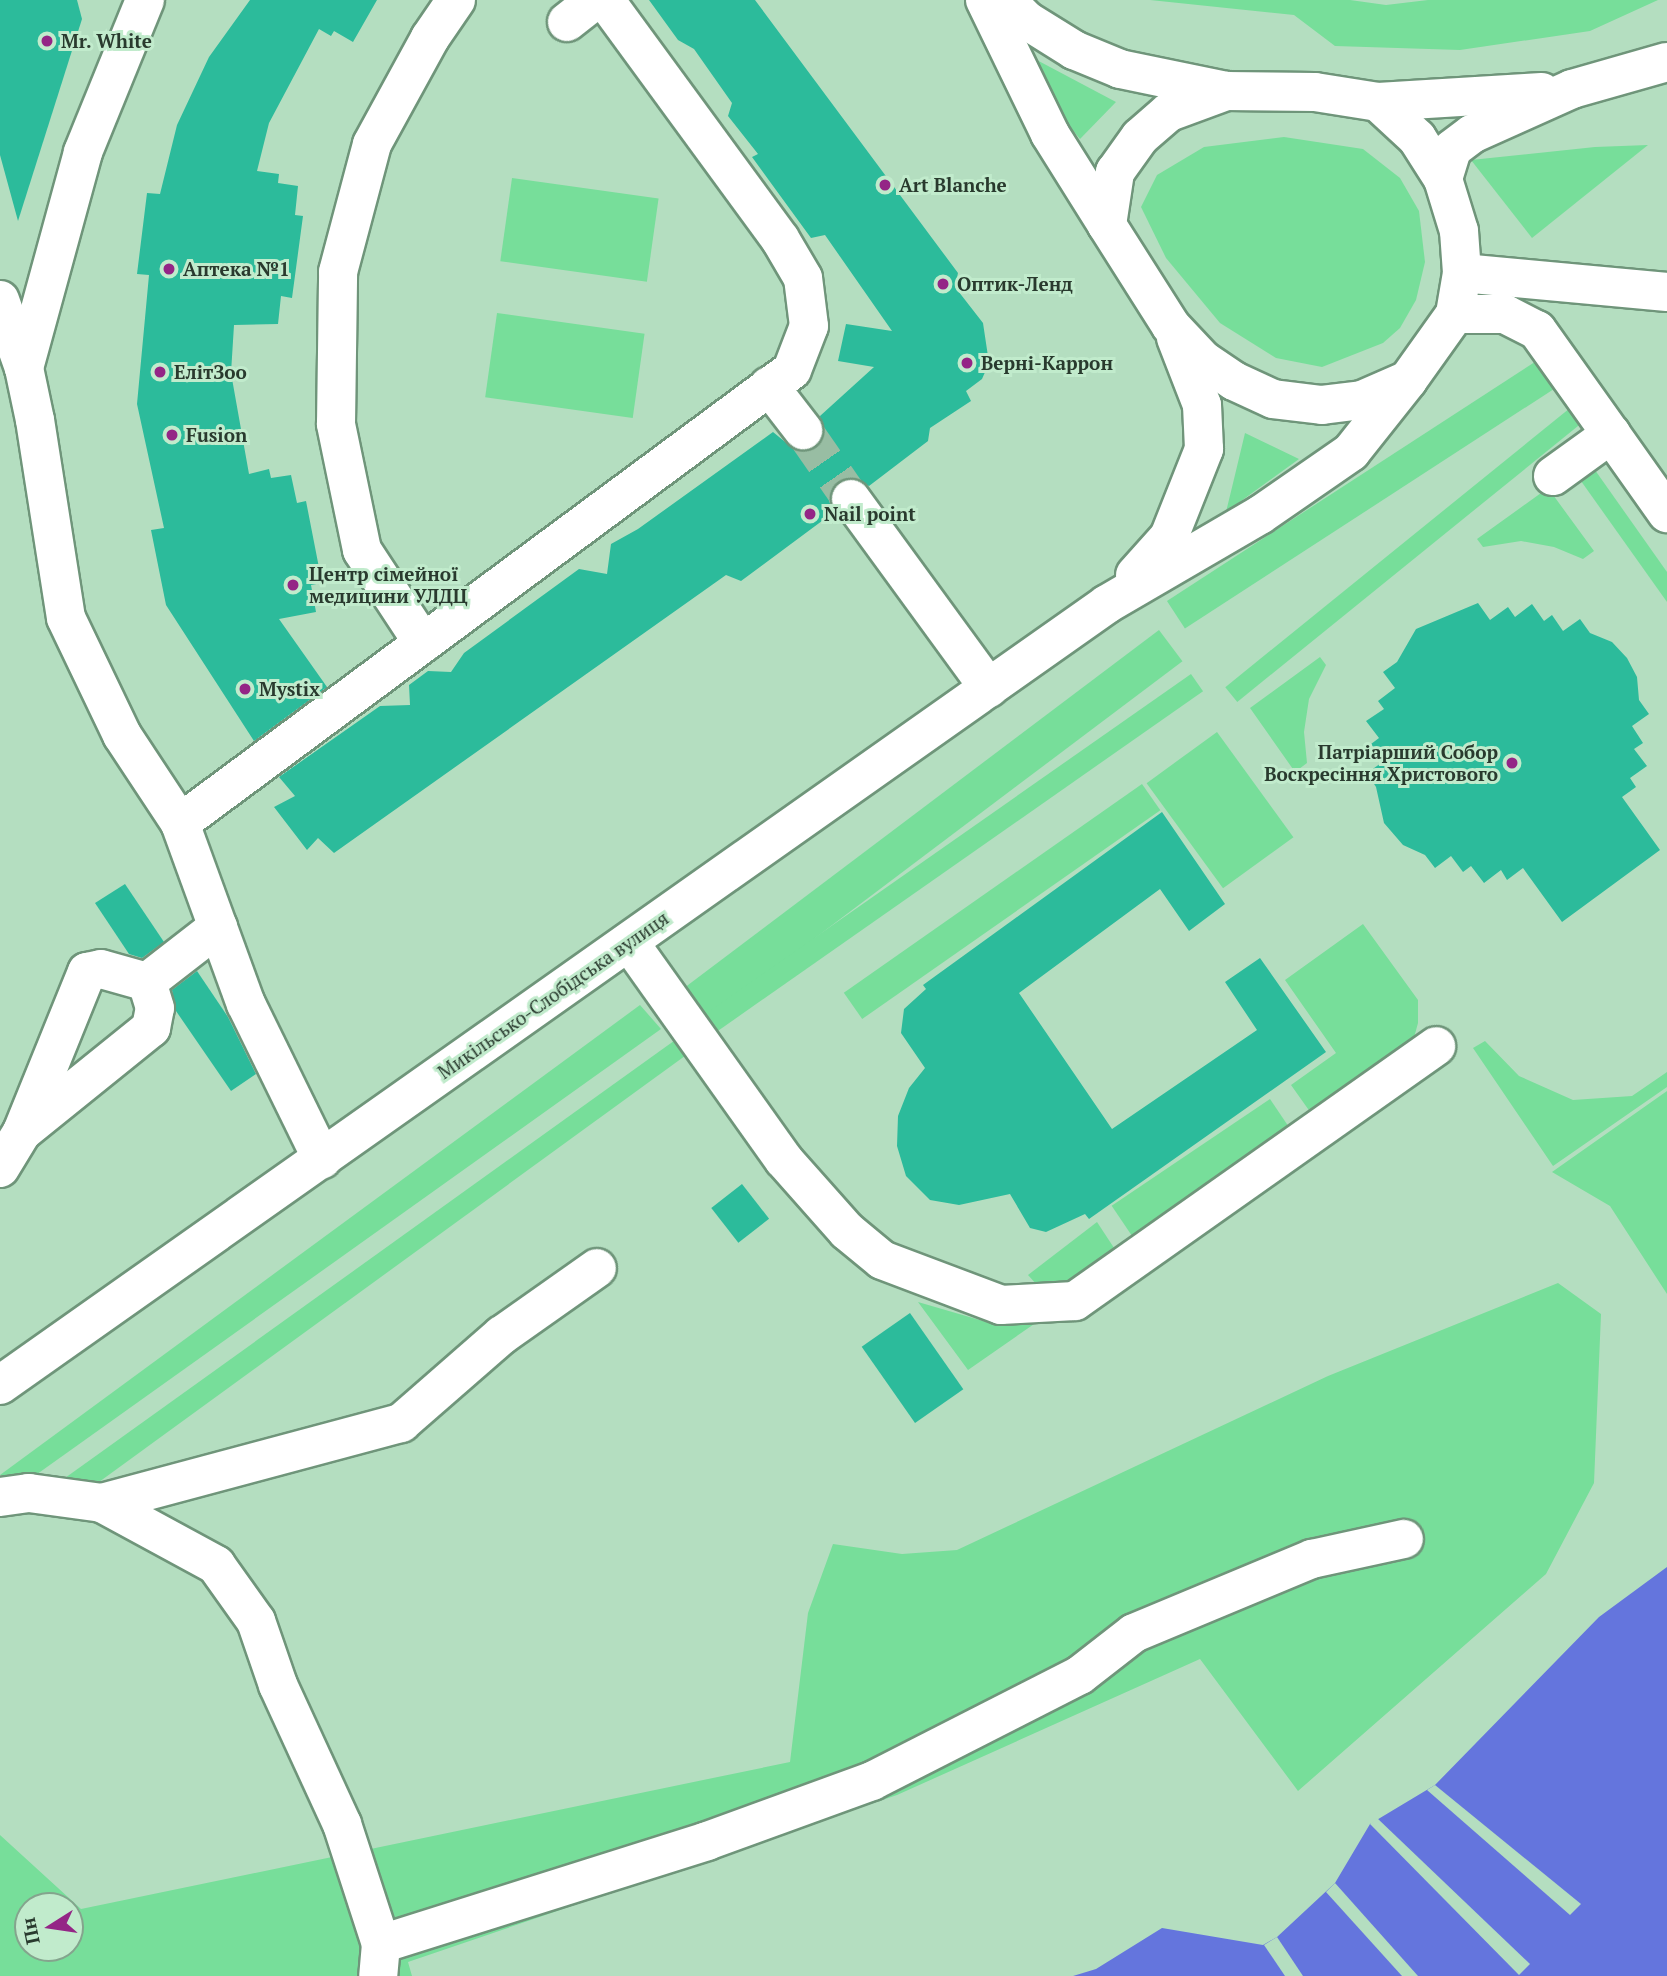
<!DOCTYPE html>
<meta charset="utf-8">
<style>
body{margin:0}
#map{position:relative;width:1667px;height:1976px;overflow:hidden;background:#b4dec0;font-family:"PT Serif",serif}
div>[style]{position:absolute}
[style*='--x']{left:calc(var(--x)*1px);top:calc(var(--y)*1px);width:calc(var(--w)*1px);rotate:calc(var(--a)*1deg)}
.green>*{inset:0;background:#77de9a;transform-origin:0 0}
.water>*{inset:0;background:#6475dd}
.pier>*{inset:0;background:#b4dec0}
.building>*{inset:0;background:#2cbb9b;transform-origin:0 0}
.minor-tunnel>*{height:38px;margin-top:-19px;transform-origin:0;background:repeating-linear-gradient(90deg,#98bda3 0 38px,transparent 0 57px)}
.roads{filter:drop-shadow(2px 0 #6f957a) drop-shadow(-2px 0 #6f957a) drop-shadow(0 2px #6f957a) drop-shadow(0 -2px #6f957a)}
.minor>*{height:38px;margin:-19px;padding:0 19px;transform-origin:19px;border-radius:19px;background:#fff}
.dots>*{width:19px;height:19px;translate:-50% -50%;box-sizing:border-box;border:4px solid #c1ebcc;border-radius:50%}
span{translate:-50% -50%;white-space:nowrap;text-align:center;line-height:1.15;-webkit-text-stroke:6px #c1ebcc;paint-order:stroke}
.poi-label{font-size:19px;color:#293a2e;font-weight:700}
.left{translate:0 -50%;text-align:left}
.right{translate:-100% -50%;text-align:right}
.street-label{font-size:19px;color:#293a2e}
.north{position:absolute;left:14px;top:1892px;width:70px;height:70px;box-sizing:border-box;background:#c1ebcc;border:2px solid #84a48d;border-radius:50%;rotate:258deg;font-size:19px;font-weight:700;line-height:28px;text-align:center;color:#293a2e}
.north::after{content:'';display:block;margin:auto;width:24px;height:32px;background:#942586;clip-path:polygon(50% 0,100% 100%,50% 72%,0 100%)}
</style>
<div id="map">
<div class="green">
<i style="clip-path:polygon(1150px 0,1350px 0,1386px 5px,1428px 0,1658px 0,1590px 31px,1460px 50px,1335px 46px,1294px 15px)"></i>
<i style="clip-path:polygon(1016px 49px,1116px 102px,1080px 139px,1048px 101px)"></i>
<i style="clip-path:polygon(1284px 137px,1363px 149px,1400px 178px,1419px 211px,1425px 262px,1416px 300px,1400px 328px,1383px 343px,1322px 367px,1276px 358px,1220px 323px,1166px 258px,1141px 207px,1157px 175px,1204px 147px)"></i>
<i style="clip-path:polygon(1648px 145px,1532px 238px,1471px 160px,1595px 147px)"></i>
<i style="left:512px;top:178px;width:148px;height:84px;rotate:8deg"></i>
<i style="left:497px;top:313px;width:149px;height:85px;rotate:8deg"></i>
<i style="left:1541px;top:358px;width:33px;height:446px;rotate:57deg"></i>
<i style="left:1575px;top:404px;width:19px;height:450px;rotate:51deg"></i>
<i style="clip-path:polygon(1245px 433px,1299px 459px,1226px 512px,1234px 479px)"></i>
<i style="clip-path:polygon(1590px 463px,1667px 572px,1667px 602px,1576px 474px)"></i>
<i style="clip-path:polygon(1548px 488px,1594px 551px,1583px 559px,1554px 547px,1521px 541px,1483px 547px,1477px 539px)"></i>
<i style="left:1159px;top:630px;width:39px;height:603px;rotate:53deg"></i>
<i style="clip-path:polygon(1320px 657px,1326px 665px,1309px 699px,1304px 732px,1307px 763px,1295px 772px,1250px 708px)"></i>
<i style="left:1191px;top:674px;width:21px;height:605px;rotate:55deg"></i>
<i style="left:1217px;top:732px;width:130px;height:87px;rotate:54deg"></i>
<i style="left:1142px;top:784px;width:32px;height:364px;rotate:55deg"></i>
<i style="clip-path:polygon(1363px 924px,1418px 1000px,1418px 1023px,1412px 1045px,1313px 1116px,1291px 1085px,1336px 1053px,1285px 980px)"></i>
<i style="clip-path:polygon(640px 1005px,661px 1029px,33px 1477px,0 1475px)"></i>
<i style="clip-path:polygon(678px 1038px,689px 1053px,88px 1490px,58px 1483px)"></i>
<i style="clip-path:polygon(1485px 1041px,1519px 1076px,1573px 1100px,1632px 1096px,1667px 1072px,1667px 1087px,1553px 1166px,1473px 1048px)"></i>
<i style="clip-path:polygon(1667px 1091px,1667px 1294px,1610px 1206px,1552px 1172px)"></i>
<i style="left:1270px;top:1099px;width:41px;height:191px;rotate:56deg"></i>
<i style="clip-path:polygon(1097px 1222px,1120px 1257px,1061px 1287px,1037px 1285px,1028px 1275px)"></i>
<i style="clip-path:polygon(evenodd,1558px 1283px,1601px 1314px,1594px 1483px,1546px 1574px,1298px 1791px,1200px 1659px,897px 1795px,408px 1962px,412px 1976px,0 1976px,0 1835px,81px 1909px,790px 1762px,808px 1613px,833px 1544px,902px 1554px,957px 1550px,1328px 1376px,1558px 1283px,28px 1906px,70px 1906px,70px 1948px,28px 1948px,28px 1906px)"></i>
<i style="clip-path:polygon(918px 1302px,990px 1323px,1037px 1322px,968px 1370px)"></i>
</div>
<div class="water">
<i style="clip-path:polygon(1667px 1567px,1667px 1976px,1073px 1976px,1096px 1969px,1162px 1928px,1263px 1945px,1277px 1937px,1335px 1883px,1370px 1824px,1435px 1785px,1599px 1617px)"></i>
</div>
<div class="pier">
<i style="clip-path:polygon(1435px 1785px,1581px 1904px,1570px 1915px,1427px 1790px)"></i>
<i style="clip-path:polygon(1377px 1818px,1530px 1964px,1519px 1975px,1370px 1824px)"></i>
<i style="clip-path:polygon(1335px 1883px,1418px 1976px,1402px 1976px,1326px 1892px)"></i>
<i style="clip-path:polygon(1277px 1937px,1303px 1976px,1285px 1976px,1264px 1945px)"></i>
</div>
<div class="building">
<i style="clip-path:polygon(0 0,77px 0,82px 19px,18px 221px,0 155px)"></i>
<i style="clip-path:polygon(250px 0,377px 0,353px 42px,334px 31px,331px 36px,319px 29px,269px 123px,257px 171px,279px 174px,278px 183px,298px 186px,295px 215px,303px 216px,292px 298px,281px 296px,278px 324px,234px 325px,231px 373px,249px 474px,269px 469px,271px 478px,291px 475px,297px 503px,306px 501px,322px 583px,311px 585px,316px 612px,279px 619px,327px 687px,254px 741px,166px 605px,151px 530px,164px 528px,137px 404px,149px 275px,137px 274px,147px 193px,160px 194px,177px 125px,209px 57px)"></i>
<i style="clip-path:polygon(649px 0,755px 0,958px 273px,955px 287px,983px 323px,989px 363px,982px 379px,966px 391px,971px 401px,930px 428px,928px 441px,869px 486px,849px 477px,838px 482px,829px 501px,834px 512px,741px 581px,726px 575px,334px 853px,318px 838px,307px 850px,274px 807px,295px 796px,279px 777px,380px 706px,410px 705px,409px 685px,428px 671px,451px 672px,464px 653px,579px 569px,607px 574px,611px 544px,638px 529px,773px 432px,795px 450px,816px 448px,823px 438px,820px 416px,874px 367px,838px 361px,846px 324px,892px 331px,825px 235px,811px 238px,776px 190px,752px 157px,758px 154px,728px 116px,732px 103px,694px 49px,678px 40px)"></i>
<i style="clip-path:polygon(1478px 603px,1490px 620px,1508px 607px,1515px 617px,1532px 604px,1544px 621px,1552px 615px,1563px 631px,1580px 619px,1590px 633px,1612px 642px,1627px 658px,1637px 677px,1639px 700px,1649px 714px,1632px 726px,1643px 743px,1634px 749px,1647px 766px,1630px 778px,1636px 787px,1622px 797px,1660px 850px,1562px 922px,1523px 868px,1507px 880px,1501px 870px,1484px 883px,1471px 866px,1463px 872px,1451px 856px,1435px 868px,1425px 855px,1403px 845px,1384px 823px,1376px 787px,1367px 773px,1384px 761px,1371px 744px,1379px 738px,1366px 721px,1384px 709px,1378px 701px,1395px 688px,1383px 672px,1397px 662px,1416px 629px)"></i>
<i style="clip-path:polygon(1162px 812px,1225px 904px,1189px 931px,1160px 889px,1019px 993px,1112px 1129px,1257px 1030px,1225px 982px,1260px 958px,1326px 1052px,1089px 1219px,1085px 1214px,1046px 1232px,1030px 1228px,1010px 1194px,959px 1205px,930px 1200px,906px 1176px,897px 1146px,898px 1116px,909px 1088px,925px 1068px,901px 1033px,904px 1009px,926px 989px,923px 985px)"></i>
<i style="clip-path:polygon(125px 884px,164px 942px,142px 958px,129px 954px,95px 903px)"></i>
<i style="clip-path:polygon(197px 971px,228px 1017px,256px 1074px,231px 1091px,176px 1011px,172px 990px)"></i>
<i style="left:742px;top:1184px;width:44px;height:39px;rotate:52deg"></i>
<i style="left:910px;top:1313px;width:93px;height:59px;rotate:55deg"></i>
</div>
<div class="minor-tunnel">
<i style="--x:803;--y:430;--w:84;--a:55.2"></i>
</div>
<div class="roads">
<div class="minor">
<i style="--x:985;--y:0;--w:149;--a:64.1"></i>
<i style="--x:1050;--y:134;--w:107;--a:57.9"></i>
<i style="--x:1006;--y:0;--w:28;--a:45"></i>
<i style="--x:1026;--y:20;--w:57;--a:32"></i>
<i style="--x:1074;--y:50;--w:50;--a:22.4"></i>
<i style="--x:1120;--y:69;--w:108;--a:11.7"></i>
<i style="--x:567;--y:22;--w:36;--a:-38"></i>
<i style="--x:1226;--y:91;--w:89;--a:0.6"></i>
<i style="--x:1315;--y:92;--w:64;--a:9"></i>
<i style="--x:1378;--y:102;--w:53;--a:42.7"></i>
<i style="--x:1417;--y:138;--w:49;--a:57.6"></i>
<i style="--x:1443;--y:179;--w:54;--a:72.9"></i>
<i style="--x:1459;--y:231;--w:42;--a:85.9"></i>
<i style="--x:1462;--y:273;--w:42;--a:99.7"></i>
<i style="--x:1455;--y:314;--w:81;--a:125.5"></i>
<i style="--x:1408;--y:380;--w:50;--a:156.5"></i>
<i style="--x:1362;--y:400;--w:40;--a:172.9"></i>
<i style="--x:1322;--y:405;--w:49;--a:-173"></i>
<i style="--x:1273;--y:399;--w:43;--a:-155.2"></i>
<i style="--x:1234;--y:381;--w:37;--a:-146"></i>
<i style="--x:1203;--y:360;--w:47;--a:-133.3"></i>
<i style="--x:1171;--y:326;--w:120;--a:-122.4"></i>
<i style="--x:1107;--y:225;--w:54;--a:-81.4"></i>
<i style="--x:1115;--y:172;--w:43;--a:-54.5"></i>
<i style="--x:1140;--y:137;--w:38;--a:-41"></i>
<i style="--x:1169;--y:112;--w:61;--a:-20.2"></i>
<i style="--x:1378;--y:102;--w:164;--a:-3.5"></i>
<i style="--x:1443;--y:179;--w:31;--a:-73"></i>
<i style="--x:1452;--y:149;--w:25;--a:-37"></i>
<i style="--x:1472;--y:134;--w:110;--a:-24.2"></i>
<i style="--x:1572;--y:89;--w:99;--a:-15.9"></i>
<i style="--x:1462;--y:273;--w:206;--a:5.3"></i>
<i style="--x:0;--y:300;--w:72;--a:70.6"></i>
<i style="--x:24;--y:368;--w:53;--a:78.1"></i>
<i style="--x:35;--y:420;--w:200;--a:81.1"></i>
<i style="--x:66;--y:618;--w:130;--a:64.4"></i>
<i style="--x:122;--y:735;--w:105;--a:56.6"></i>
<i style="--x:180;--y:823;--w:193;--a:70"></i>
<i style="--x:246;--y:1004;--w:173;--a:63.9"></i>
<i style="--x:1455;--y:314;--w:50;--a:0"></i>
<i style="--x:1505;--y:314;--w:36;--a:27"></i>
<i style="--x:1537;--y:330;--w:128;--a:54.6"></i>
<i style="--x:24;--y:368;--w:224;--a:-74.7"></i>
<i style="--x:83;--y:152;--w:164;--a:-67.8"></i>
<i style="--x:769;--y:386;--w:56;--a:52.3"></i>
<i style="--x:1553;--y:476;--w:72;--a:-35.9"></i>
<i style="--x:1611;--y:434;--w:97;--a:54.7"></i>
<i style="--x:851;--y:499;--w:234;--a:53.9"></i>
<i style="--x:1135;--y:575;--w:51;--a:-48.2"></i>
<i style="--x:1169;--y:537;--w:95;--a:-68.3"></i>
<i style="--x:1204;--y:449;--w:44;--a:-92.6"></i>
<i style="--x:1202;--y:405;--w:72;--a:-111.2"></i>
<i style="--x:423;--y:643;--w:111;--a:-123.3"></i>
<i style="--x:362;--y:550;--w:129;--a:-101.7"></i>
<i style="--x:336;--y:424;--w:152;--a:-89.2"></i>
<i style="--x:338;--y:272;--w:132;--a:-75.1"></i>
<i style="--x:372;--y:144;--w:121;--a:-61.3"></i>
<i style="--x:430;--y:38;--w:46;--a:-55.6"></i>
<i style="--x:180;--y:823;--w:761;--a:-36.51"></i>
<i style="--x:792;--y:370;--w:47;--a:-68.9"></i>
<i style="--x:809;--y:326;--w:48;--a:-97.1"></i>
<i style="--x:803;--y:278;--w:45;--a:-120.5"></i>
<i style="--x:780;--y:239;--w:296;--a:-126.2"></i>
<i style="--x:629;--y:942;--w:267;--a:54.6"></i>
<i style="--x:784;--y:1160;--w:95;--a:48.4"></i>
<i style="--x:847;--y:1231;--w:45;--a:39.6"></i>
<i style="--x:882;--y:1260;--w:127;--a:20.7"></i>
<i style="--x:1001;--y:1305;--w:74;--a:-3.1"></i>
<i style="--x:1075;--y:1301;--w:442;--a:-35.2"></i>
<i style="--x:22;--y:1132;--w:173;--a:-67.9"></i>
<i style="--x:87;--y:972;--w:14;--a:-12"></i>
<i style="--x:101;--y:969;--w:48;--a:15.8"></i>
<i style="--x:0;--y:1168;--w:42;--a:-58.6"></i>
<i style="--x:22;--y:1132;--w:166;--a:-38.9"></i>
<i style="--x:151;--y:1028;--w:20;--a:-79"></i>
<i style="--x:155;--y:1008;--w:27;--a:-107"></i>
<i style="--x:147;--y:982;--w:90;--a:-37.8"></i>
<i style="--x:0;--y:1385;--w:1355;--a:-35.2"></i>
<i style="--x:1107;--y:604;--w:177;--a:-30.2"></i>
<i style="--x:1260;--y:515;--w:111;--a:-34.7"></i>
<i style="--x:1351;--y:452;--w:92;--a:-51.6"></i>
<i style="--x:0;--y:1497;--w:29;--a:-8"></i>
<i style="--x:29;--y:1493;--w:74;--a:7.8"></i>
<i style="--x:102;--y:1503;--w:130;--a:28.5"></i>
<i style="--x:216;--y:1565;--w:69;--a:54.5"></i>
<i style="--x:256;--y:1621;--w:68;--a:71"></i>
<i style="--x:278;--y:1685;--w:153;--a:65.3"></i>
<i style="--x:342;--y:1824;--w:126;--a:72"></i>
<i style="--x:381;--y:1944;--w:32;--a:95"></i>
<i style="--x:102;--y:1503;--w:310;--a:-15"></i>
<i style="--x:401;--y:1423;--w:134;--a:-41.1"></i>
<i style="--x:502;--y:1335;--w:116;--a:-35.2"></i>
<i style="--x:381;--y:1944;--w:342;--a:-17.5"></i>
<i style="--x:707;--y:1841;--w:176;--a:-20"></i>
<i style="--x:872;--y:1781;--w:233;--a:-27"></i>
<i style="--x:1080;--y:1675;--w:68;--a:-37.9"></i>
<i style="--x:1134;--y:1633;--w:193;--a:-22.6"></i>
<i style="--x:1312;--y:1559;--w:94;--a:-12.3"></i>
</div>
</div>
<div class="dots">
<i style="left:47px;top:41px;background:#942586"></i>
<i style="left:885px;top:185px;background:#942586"></i>
<i style="left:169px;top:269px;background:#942586"></i>
<i style="left:943px;top:284px;background:#942586"></i>
<i style="left:967px;top:363px;background:#942586"></i>
<i style="left:160px;top:372px;background:#942586"></i>
<i style="left:172px;top:435px;background:#942586"></i>
<i style="left:810px;top:514px;background:#942586"></i>
<i style="left:293px;top:585px;background:#942586"></i>
<i style="left:245px;top:689px;background:#942586"></i>
<i style="left:1512px;top:763px;background:#942586"></i>
</div>
<div class="poi-label">
<span class="left" style="left:61px;top:41px">Mr. White</span>
<span class="left" style="left:899px;top:185px">Art Blanche</span>
<span class="left" style="left:183px;top:269px">Аптека №1</span>
<span class="left" style="left:957px;top:284px">Оптик-Ленд</span>
<span class="left" style="left:981px;top:363px">Верні-Каррон</span>
<span class="left" style="left:174px;top:372px">ЕлітЗоо</span>
<span class="left" style="left:186px;top:435px">Fusion</span>
<span class="left" style="left:824px;top:514px">Nail point</span>
<span class="left" style="left:309px;top:585px">Центр сімейної<br>медицини УЛДЦ</span>
<span class="left" style="left:259px;top:689px">Mystix</span>
<span class="right" style="left:1498px;top:763px">Патріарший Собор<br>Воскресіння Христового</span>
</div>
<div class="street-label">
<span style="left:553px;top:995px;rotate:-35deg">Микільсько-Слобідська вулиця</span>
</div>
<div class="north">Пн</div>
</div>
